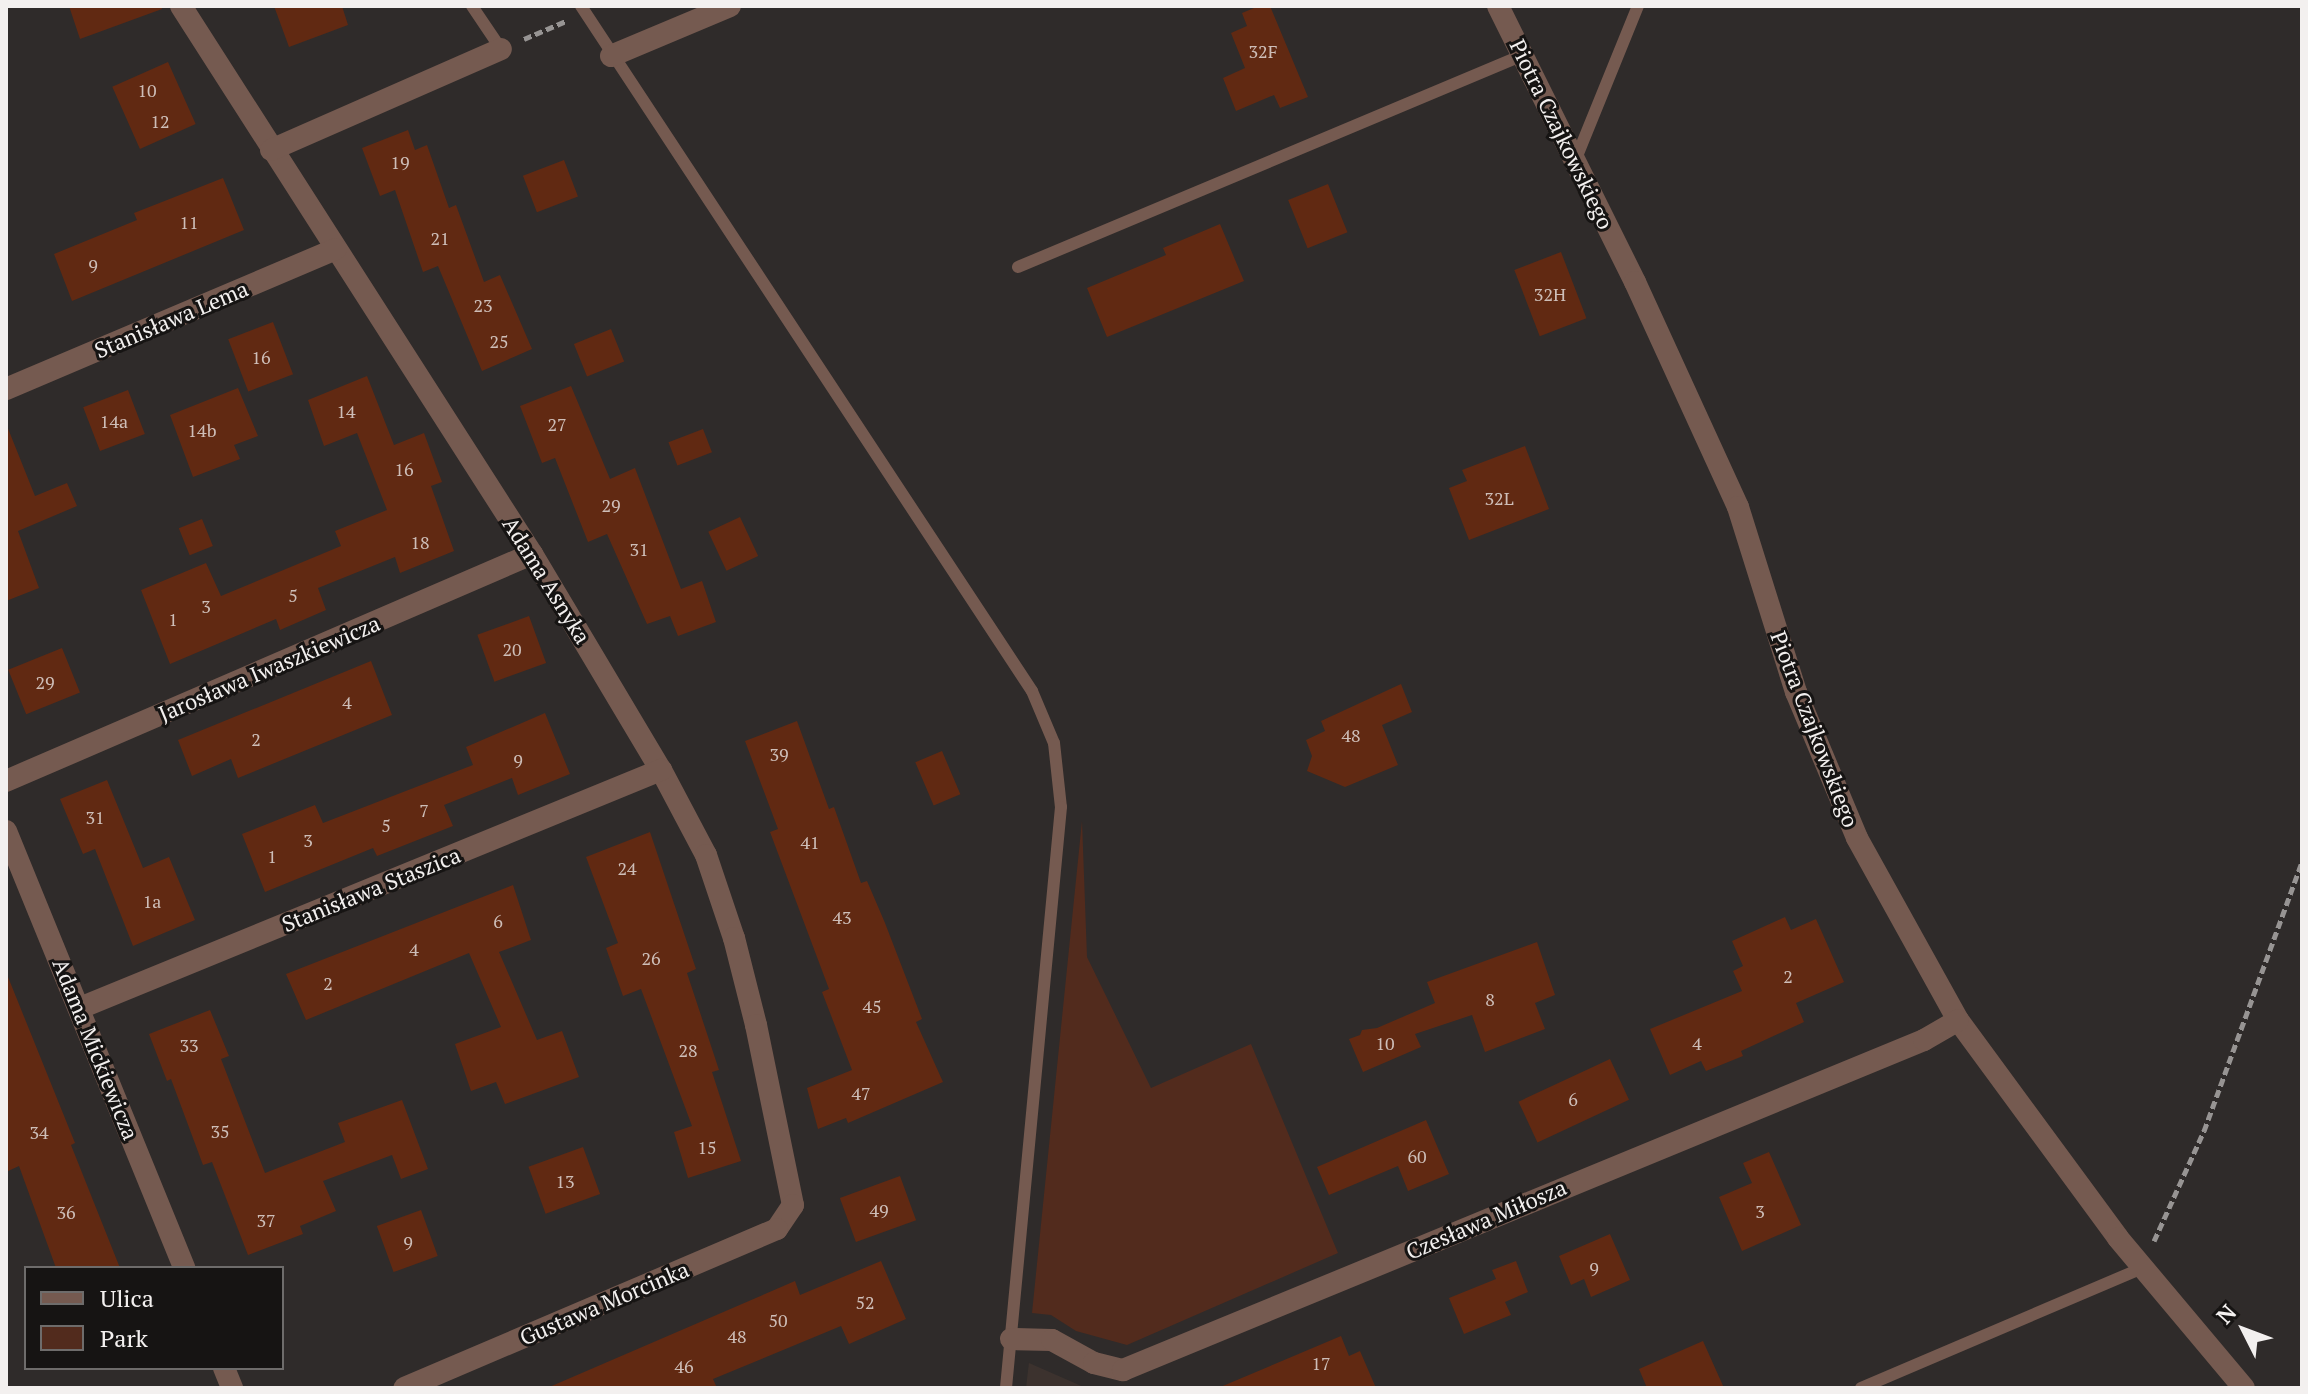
<!DOCTYPE html>
<meta charset="utf-8">
<style>
body{margin:0}
#map{position:relative;width:2308px;height:1394px;overflow:hidden;background:#2f2b2a;font-family:"PT Serif",serif}
div>[style]{position:absolute}
[style*='--x']{left:calc(var(--x)*1px);top:calc(var(--y)*1px);width:calc(var(--w)*1px);rotate:calc(var(--a)*1deg)}
.built>*{inset:0;background:#3c322e}
.green>*{inset:0;background:#522b1d}
.building>*{inset:0;background:#612912;transform-origin:0 0}
.path>*{height:5px;margin-top:-2.5px;transform-origin:0;background:repeating-linear-gradient(90deg,#979493 0 8px,transparent 0 12px)}
.service>*{height:12px;margin:-6px;padding:0 6px;transform-origin:6px;border-radius:6px;background:#755a50}
.minor>*{height:22px;margin:-11px;padding:0 11px;transform-origin:11px;border-radius:11px;background:#755a50}
span{translate:-50% -50%;white-space:nowrap;text-align:center;line-height:1.15;-webkit-text-stroke:6px #161413;paint-order:stroke}
.number-label{font-size:18px;color:#cebeb8}
.number-label span{-webkit-text-stroke-width:0}
.street-label{font-size:22px;color:#f3f0ef}
.frame{position:absolute;inset:0;border:8px solid #f3f0ef;pointer-events:none}
.legend{position:absolute;left:24px;top:1266px;width:260px;height:104px;box-sizing:border-box;background:#161413;border:2px solid #6e6c6b;margin:0;padding:10px 14px;list-style:none;font-size:24px;color:#f3f0ef}
.legend li{display:flex;align-items:center;gap:16px;height:40px}
.legend b{width:40px;border:2px solid #6e6c6b}
.north{position:absolute;left:2204px;top:1290px;width:80px;height:80px;-webkit-text-stroke:6px #161413;paint-order:stroke;rotate:312deg;font-size:22px;font-weight:700;line-height:32px;text-align:center;color:#f3f0ef}
.north::after{content:'';display:block;margin:auto;width:28px;height:36px;background:#f3f0ef;clip-path:polygon(50% 0,100% 100%,50% 72%,0 100%)}
</style>
<div id="map">
<div class="built">
<i style="clip-path:polygon(1029px 1362px,1029px 1363px,1086px 1388px,1026px 1388px)"></i>
</div>
<div class="green">
<i style="clip-path:polygon(1082px 821px,1087px 957px,1151px 1088px,1251px 1044px,1338px 1253px,1127px 1345px,1076px 1331px,1051px 1315px,1032px 1313px)"></i>
</div>
<div class="building">
<i style="clip-path:polygon(69px 6px,161px 6px,162px 9px,80px 39px)"></i>
<i style="clip-path:polygon(274px 6px,342px 6px,348px 25px,289px 47px)"></i>
<i style="clip-path:polygon(1259px 6px,1270px 6px,1308px 97px,1280px 108px,1274px 95px,1236px 111px,1223px 78px,1245px 68px,1231px 33px,1247px 26px,1242px 13px)"></i>
<i style="left:168px;top:62px;width:68px;height:61px;rotate:66deg"></i>
<i style="clip-path:polygon(408px 130px,415px 150px,427px 145px,449px 208px,456px 205px,484px 282px,500px 275px,532px 349px,482px 371px,438px 266px,423px 272px,395px 190px,380px 196px,362px 148px)"></i>
<i style="left:564px;top:160px;width:39px;height:44px;rotate:69deg"></i>
<i style="clip-path:polygon(223px 178px,244px 230px,72px 301px,54px 254px,137px 220px,134px 213px)"></i>
<i style="left:1328px;top:184px;width:52px;height:43px;rotate:68deg"></i>
<i style="clip-path:polygon(1220px 224px,1244px 281px,1107px 337px,1087px 288px,1166px 255px,1163px 248px)"></i>
<i style="left:1561px;top:252px;width:71px;height:50px;rotate:69deg"></i>
<i style="left:273px;top:322px;width:56px;height:48px;rotate:69deg"></i>
<i style="left:611px;top:329px;width:35px;height:40px;rotate:68deg"></i>
<i style="clip-path:polygon(367px 376px,394px 445px,424px 433px,442px 482px,431px 486px,454px 551px,400px 573px,395px 557px,318px 588px,326px 610px,280px 630px,276px 619px,170px 664px,141px 590px,206px 563px,221px 596px,341px 546px,335px 531px,387px 510px,357px 433px,324px 446px,308px 400px)"></i>
<i style="clip-path:polygon(571px 386px,610px 479px,635px 468px,681px 589px,702px 581px,716px 622px,678px 636px,670px 616px,647px 624px,607px 534px,588px 542px,555px 458px,542px 463px,520px 406px)"></i>
<i style="clip-path:polygon(238px 388px,258px 436px,234px 445px,240px 459px,193px 477px,170px 415px)"></i>
<i style="left:128px;top:390px;width:47px;height:48px;rotate:69deg"></i>
<i style="clip-path:polygon(7px 426px,35px 496px,67px 483px,77px 506px,18px 531px,39px 588px,6px 601px)"></i>
<i style="left:703px;top:429px;width:25px;height:37px;rotate:69deg"></i>
<i style="clip-path:polygon(1525px 446px,1549px 509px,1469px 540px,1449px 488px,1467px 481px,1462px 470px)"></i>
<i style="left:740px;top:517px;width:43px;height:35px;rotate:65deg"></i>
<i style="left:202px;top:519px;width:29px;height:25px;rotate:68deg"></i>
<i style="left:529px;top:616px;width:50px;height:55px;rotate:70deg"></i>
<i style="left:62px;top:648px;width:48px;height:58px;rotate:68deg"></i>
<i style="clip-path:polygon(371px 661px,392px 715px,238px 778px,231px 759px,192px 776px,178px 740px)"></i>
<i style="clip-path:polygon(1401px 684px,1412px 712px,1382px 725px,1398px 765px,1345px 787px,1307px 771px,1312px 756px,1306px 740px,1325px 731px,1321px 721px)"></i>
<i style="clip-path:polygon(545px 713px,570px 774px,518px 795px,512px 778px,444px 805px,453px 826px,377px 856px,373px 848px,265px 892px,242px 834px,315px 805px,323px 823px,473px 765px,466px 747px)"></i>
<i style="clip-path:polygon(797px 721px,829px 809px,834px 807px,861px 883px,867px 881px,885px 923px,922px 1019px,916px 1022px,943px 1082px,848px 1123px,846px 1118px,818px 1129px,807px 1088px,852px 1070px,822px 992px,829px 989px,770px 832px,778px 829px,745px 741px)"></i>
<i style="left:942px;top:751px;width:47px;height:29px;rotate:67deg"></i>
<i style="clip-path:polygon(107px 780px,143px 868px,169px 857px,195px 920px,133px 946px,95px 849px,83px 854px,60px 799px)"></i>
<i style="clip-path:polygon(650px 832px,696px 969px,687px 973px,719px 1070px,712px 1072px,741px 1161px,688px 1178px,674px 1132px,692px 1126px,641px 989px,623px 996px,606px 948px,618px 943px,586px 857px)"></i>
<i style="clip-path:polygon(513px 885px,531px 940px,499px 952px,537px 1040px,562px 1031px,579px 1077px,505px 1104px,496px 1082px,471px 1091px,455px 1044px,501px 1027px,469px 953px,306px 1020px,286px 974px)"></i>
<i style="clip-path:polygon(1785px 917px,1791px 930px,1816px 919px,1844px 982px,1796px 1003px,1804px 1022px,1741px 1051px,1743px 1056px,1706px 1071px,1701px 1061px,1670px 1075px,1650px 1029px,1742px 991px,1733px 971px,1743px 966px,1732px 941px)"></i>
<i style="clip-path:polygon(1537px 942px,1555px 995px,1535px 1003px,1545px 1029px,1485px 1052px,1472px 1015px,1415px 1034px,1421px 1047px,1363px 1072px,1349px 1039px,1360px 1035px,1362px 1030px,1377px 1028px,1435px 1003px,1427px 982px)"></i>
<i style="clip-path:polygon(6px 972px,75px 1143px,71px 1145px,120px 1268px,56px 1268px,19px 1166px,6px 1172px)"></i>
<i style="clip-path:polygon(210px 1010px,229px 1056px,221px 1059px,265px 1173px,345px 1142px,338px 1123px,402px 1100px,428px 1169px,401px 1179px,392px 1155px,323px 1181px,336px 1211px,300px 1226px,303px 1234px,248px 1255px,212px 1162px,203px 1165px,171px 1079px,167px 1081px,149px 1034px)"></i>
<i style="left:1610px;top:1059px;width:45px;height:101px;rotate:65deg"></i>
<i style="clip-path:polygon(1426px 1120px,1449px 1174px,1408px 1191px,1398px 1166px,1329px 1195px,1317px 1167px)"></i>
<i style="left:583px;top:1147px;width:50px;height:58px;rotate:70deg"></i>
<i style="clip-path:polygon(1769px 1152px,1801px 1225px,1742px 1251px,1719px 1197px,1752px 1183px,1743px 1163px)"></i>
<i style="left:900px;top:1176px;width:47px;height:64px;rotate:70deg"></i>
<i style="left:421px;top:1210px;width:49px;height:47px;rotate:70deg"></i>
<i style="clip-path:polygon(1610px 1234px,1630px 1280px,1591px 1297px,1584px 1279px,1571px 1285px,1559px 1256px)"></i>
<i style="clip-path:polygon(881px 1261px,906px 1319px,849px 1344px,841px 1326px,713px 1379px,717px 1388px,547px 1388px,795px 1281px,800px 1295px)"></i>
<i style="clip-path:polygon(1516px 1261px,1528px 1292px,1505px 1302px,1511px 1315px,1464px 1334px,1449px 1298px,1496px 1279px,1492px 1270px)"></i>
<i style="clip-path:polygon(1341px 1336px,1349px 1356px,1360px 1351px,1376px 1388px,1218px 1388px)"></i>
<i style="clip-path:polygon(1703px 1341px,1724px 1388px,1647px 1388px,1639px 1369px)"></i>
</div>
<div class="path">
<i style="--x:524;--y:39;--w:46;--a:-23.2"></i>
<i style="--x:2154;--y:1241;--w:121;--a:-65.6"></i>
<i style="--x:2204;--y:1131;--w:286;--a:-70"></i>
</div>
<div class="service">
<i style="--x:472;--y:6;--w:52;--a:56"></i>
<i style="--x:581;--y:6;--w:820;--a:56.64"></i>
<i style="--x:1032;--y:691;--w:56;--a:67.1"></i>
<i style="--x:1054;--y:743;--w:64;--a:83.8"></i>
<i style="--x:1061;--y:807;--w:584;--a:95.41"></i>
<i style="--x:1575;--y:161;--w:167;--a:-67.9"></i>
<i style="--x:1018;--y:267;--w:548;--a:-22.77"></i>
<i style="--x:1861;--y:1388;--w:306;--a:-23.1"></i>
</div>
<div class="minor">
<i style="--x:181;--y:6;--w:651;--a:57.36"></i>
<i style="--x:532;--y:554;--w:252;--a:59.2"></i>
<i style="--x:661;--y:770;--w:96;--a:62.1"></i>
<i style="--x:706;--y:855;--w:88;--a:71.4"></i>
<i style="--x:734;--y:938;--w:90;--a:75.8"></i>
<i style="--x:756;--y:1025;--w:184;--a:78.4"></i>
<i style="--x:793;--y:1205;--w:29;--a:124"></i>
<i style="--x:777;--y:1229;--w:405;--a:156.9"></i>
<i style="--x:1498;--y:6;--w:308;--a:63.6"></i>
<i style="--x:1635;--y:282;--w:247;--a:65.4"></i>
<i style="--x:1738;--y:507;--w:194;--a:72.6"></i>
<i style="--x:1796;--y:692;--w:158;--a:67.3"></i>
<i style="--x:1857;--y:838;--w:208;--a:61"></i>
<i style="--x:1958;--y:1020;--w:270;--a:53.7"></i>
<i style="--x:2118;--y:1238;--w:196;--a:50"></i>
<i style="--x:611;--y:56;--w:129;--a:-22.8"></i>
<i style="--x:271;--y:150;--w:251;--a:-23.7"></i>
<i style="--x:6;--y:389;--w:358;--a:-23"></i>
<i style="--x:6;--y:781;--w:573;--a:-23.34"></i>
<i style="--x:6;--y:831;--w:472;--a:67.8"></i>
<i style="--x:80;--y:1008;--w:628;--a:-22.28"></i>
<i style="--x:1011;--y:1339;--w:41;--a:1.4"></i>
<i style="--x:1052;--y:1340;--w:48;--a:28.7"></i>
<i style="--x:1094;--y:1363;--w:30;--a:14"></i>
<i style="--x:1123;--y:1370;--w:866;--a:-22.39"></i>
<i style="--x:1924;--y:1040;--w:39;--a:-30"></i>
<i style="--x:224;--y:1368;--w:22;--a:68"></i>
</div>
<div class="number-label">
<span style="left:1263px;top:51px">32F</span>
<span style="left:147px;top:90px">10</span>
<span style="left:160px;top:121px">12</span>
<span style="left:400px;top:162px">19</span>
<span style="left:189px;top:222px">11</span>
<span style="left:440px;top:238px">21</span>
<span style="left:93px;top:265px">9</span>
<span style="left:1550px;top:294px">32H</span>
<span style="left:483px;top:305px">23</span>
<span style="left:499px;top:341px">25</span>
<span style="left:261px;top:357px">16</span>
<span style="left:346px;top:411px">14</span>
<span style="left:114px;top:421px">14a</span>
<span style="left:557px;top:424px">27</span>
<span style="left:202px;top:430px">14b</span>
<span style="left:404px;top:469px">16</span>
<span style="left:1499px;top:498px">32L</span>
<span style="left:611px;top:505px">29</span>
<span style="left:420px;top:542px">18</span>
<span style="left:639px;top:549px">31</span>
<span style="left:293px;top:595px">5</span>
<span style="left:206px;top:606px">3</span>
<span style="left:173px;top:619px">1</span>
<span style="left:512px;top:649px">20</span>
<span style="left:45px;top:682px">29</span>
<span style="left:347px;top:702px">4</span>
<span style="left:1351px;top:735px">48</span>
<span style="left:256px;top:739px">2</span>
<span style="left:779px;top:754px">39</span>
<span style="left:518px;top:760px">9</span>
<span style="left:424px;top:810px">7</span>
<span style="left:95px;top:817px">31</span>
<span style="left:386px;top:825px">5</span>
<span style="left:308px;top:840px">3</span>
<span style="left:810px;top:842px">41</span>
<span style="left:272px;top:856px">1</span>
<span style="left:627px;top:868px">24</span>
<span style="left:152px;top:901px">1a</span>
<span style="left:842px;top:917px">43</span>
<span style="left:498px;top:921px">6</span>
<span style="left:414px;top:949px">4</span>
<span style="left:651px;top:958px">26</span>
<span style="left:1788px;top:976px">2</span>
<span style="left:328px;top:983px">2</span>
<span style="left:1490px;top:999px">8</span>
<span style="left:872px;top:1006px">45</span>
<span style="left:1385px;top:1043px">10</span>
<span style="left:1697px;top:1043px">4</span>
<span style="left:189px;top:1045px">33</span>
<span style="left:688px;top:1050px">28</span>
<span style="left:861px;top:1093px">47</span>
<span style="left:1573px;top:1099px">6</span>
<span style="left:220px;top:1131px">35</span>
<span style="left:39px;top:1132px">34</span>
<span style="left:707px;top:1147px">15</span>
<span style="left:1417px;top:1156px">60</span>
<span style="left:565px;top:1181px">13</span>
<span style="left:879px;top:1210px">49</span>
<span style="left:1760px;top:1211px">3</span>
<span style="left:66px;top:1212px">36</span>
<span style="left:266px;top:1220px">37</span>
<span style="left:408px;top:1242px">9</span>
<span style="left:1594px;top:1268px">9</span>
<span style="left:865px;top:1302px">52</span>
<span style="left:778px;top:1320px">50</span>
<span style="left:737px;top:1336px">48</span>
<span style="left:1321px;top:1363px">17</span>
<span style="left:684px;top:1366px">46</span>
</div>
<div class="street-label">
<span style="left:1562px;top:134px;rotate:64deg">Piotra Czajkowskiego</span>
<span style="left:171px;top:319px;rotate:-23deg">Stanisława Lema</span>
<span style="left:547px;top:580px;rotate:58deg">Adama Asnyka</span>
<span style="left:269px;top:668px;rotate:-23deg">Jarosława Iwaszkiewicza</span>
<span style="left:1815px;top:729px;rotate:69deg">Piotra Czajkowskiego</span>
<span style="left:371px;top:889px;rotate:-22deg">Stanisława Staszica</span>
<span style="left:96px;top:1049px;rotate:68deg">Adama Mickiewicza</span>
<span style="left:1486px;top:1219px;rotate:-23deg">Czesława Miłosza</span>
<span style="left:604px;top:1303px;rotate:-23deg">Gustawa Morcinka</span>
</div>
<div class="frame"></div>
<ul class="legend">
<li><b style="height:10px;background:#755a50"></b>Ulica</li>
<li><b style="height:22px;background:#522b1d"></b>Park</li>
</ul>
<div class="north">N</div>
</div>
